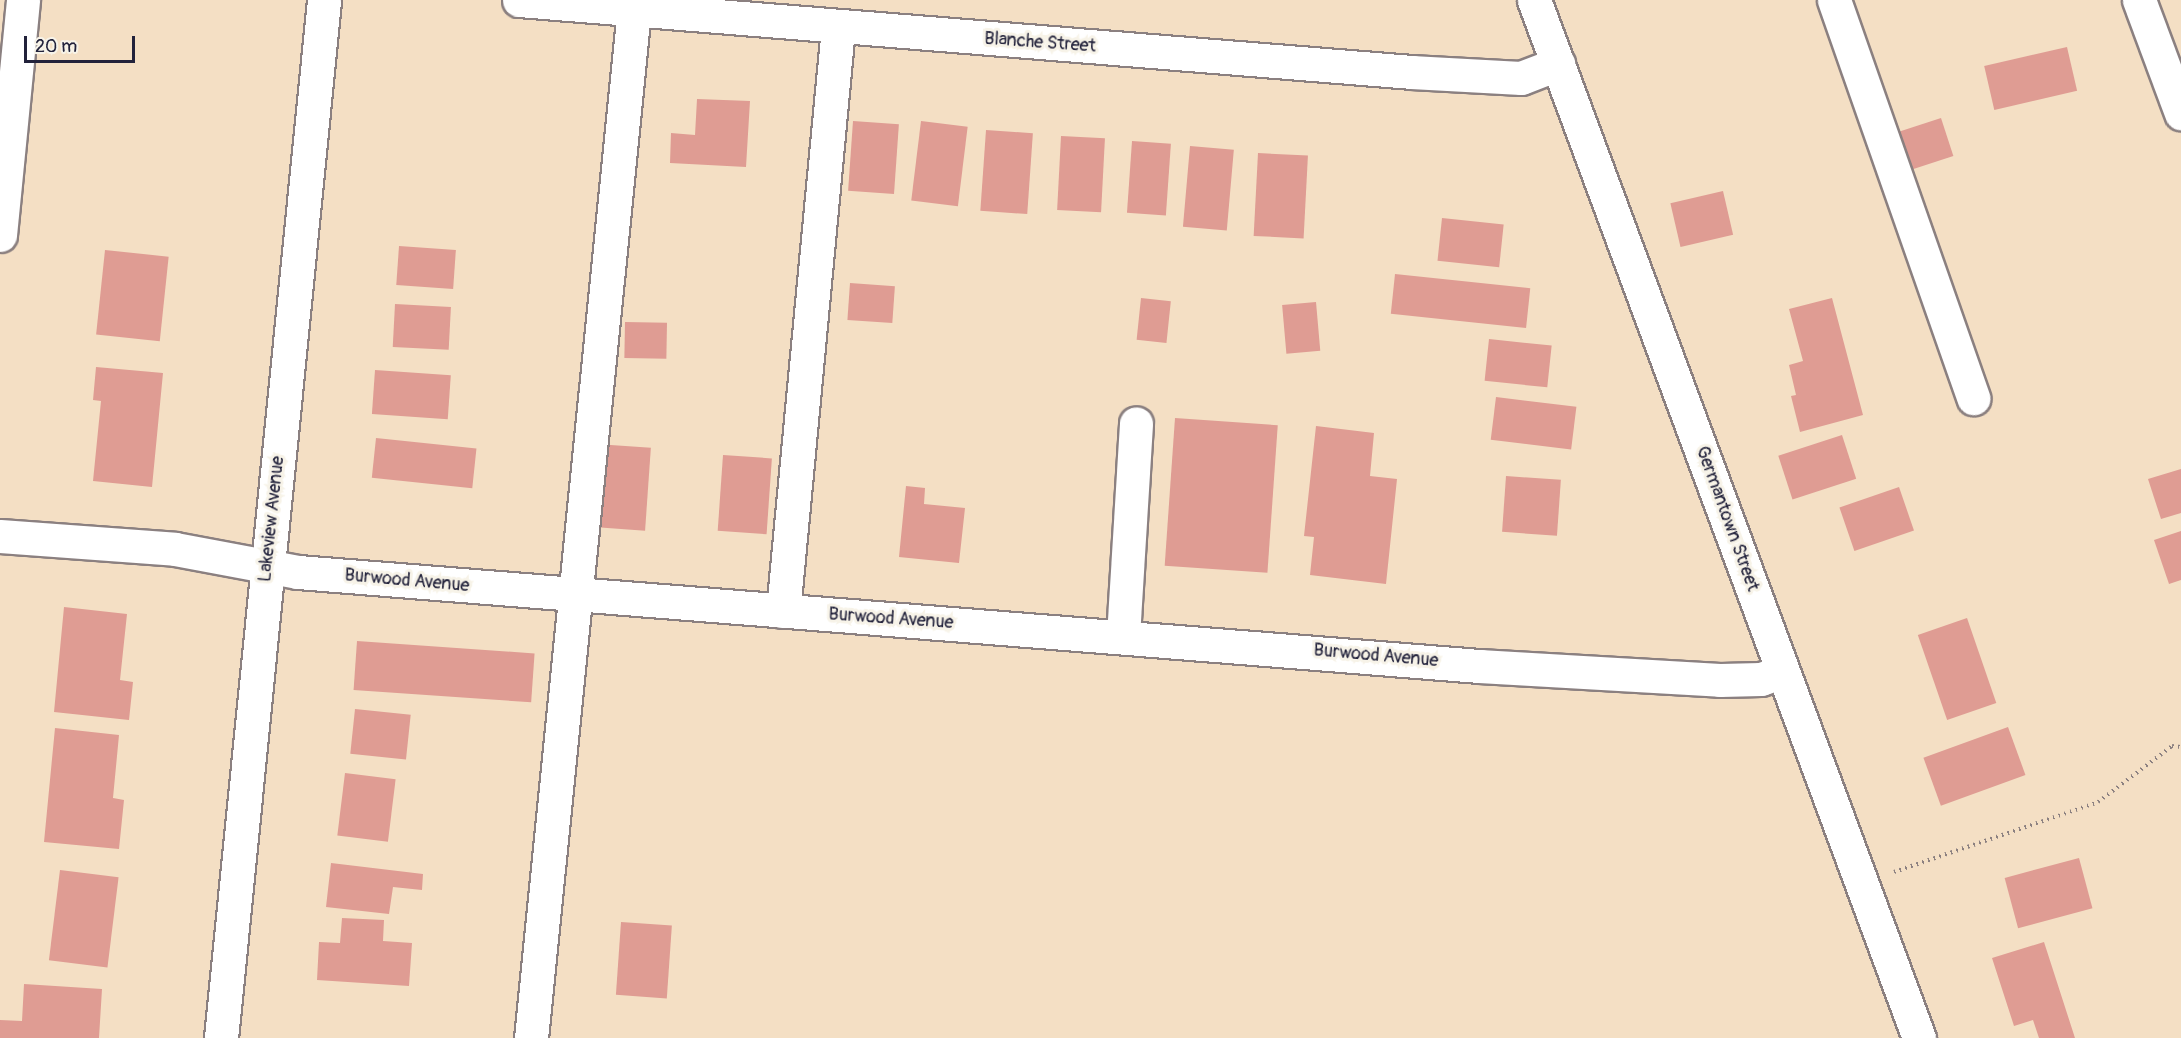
<!DOCTYPE html>
<style>
body{margin:0}
#map{position:relative;width:2181px;height:1038px;overflow:hidden;background:#f4dfc4;font-family:Pangolin,sans-serif}
div>[style]{position:absolute}
[style*='--x']{left:calc(var(--x)*1px);top:calc(var(--y)*1px);width:calc(var(--w)*1px);rotate:calc(var(--a)*1deg)}
.building>*{inset:0;background:#df9c93;transform-origin:0 0}
.path>*{height:4px;margin-top:-2px;transform-origin:0;background:repeating-linear-gradient(90deg,#8b8080 0 1.5px,transparent 0 6px)}
.roads{filter:drop-shadow(2px 0 #8b8080) drop-shadow(-2px 0 #8b8080) drop-shadow(0 2px #8b8080) drop-shadow(0 -2px #8b8080)}
.minor>*{height:33px;margin:-16.5px;padding:0 16.5px;transform-origin:16.5px;border-radius:16.5px;background:#fff}
.major>*{height:33px;margin:-16.5px;padding:0 16.5px;transform-origin:16.5px;border-radius:16.5px;background:#fff}
span{translate:-50% -50%;white-space:nowrap;text-align:center;line-height:1.15;-webkit-text-stroke:6px #f7f3e8;paint-order:stroke}
.street-label{font-size:18px;color:#22223b}
.scale{position:absolute;left:24px;top:36px;width:111px;height:27px;box-sizing:border-box;border:3px solid #22223b;border-top:0;padding-left:8px;font-size:18px;line-height:21px;white-space:nowrap;color:#22223b;-webkit-text-stroke:4px #f7f3e8;paint-order:stroke}
</style>
<div id="map">
<div class="building">
<i style="left:2067px;top:47px;width:45px;height:85px;rotate:77deg"></i>
<i style="clip-path:polygon(697px 99px,750px 101px,746px 167px,670px 163px,671px 133px,695px 135px)"></i>
<i style="left:1941px;top:118px;width:40px;height:50px;rotate:72deg"></i>
<i style="left:853px;top:121px;width:46px;height:70px;rotate:4deg"></i>
<i style="left:921px;top:121px;width:47px;height:80px;rotate:7deg"></i>
<i style="left:986px;top:130px;width:47px;height:81px;rotate:4deg"></i>
<i style="left:1061px;top:136px;width:44px;height:74px;rotate:3deg"></i>
<i style="left:1132px;top:141px;width:39px;height:72px;rotate:4deg"></i>
<i style="left:1190px;top:146px;width:44px;height:81px;rotate:5deg"></i>
<i style="left:1258px;top:153px;width:50px;height:83px;rotate:3deg"></i>
<i style="left:1723px;top:191px;width:45px;height:54px;rotate:77deg"></i>
<i style="left:1442px;top:218px;width:62px;height:43px;rotate:6deg"></i>
<i style="left:399px;top:246px;width:57px;height:39px;rotate:4deg"></i>
<i style="left:105px;top:250px;width:64px;height:85px;rotate:6deg"></i>
<i style="left:1395px;top:274px;width:136px;height:40px;rotate:6deg"></i>
<i style="left:850px;top:283px;width:45px;height:37px;rotate:4deg"></i>
<i style="left:1141px;top:298px;width:30px;height:42px;rotate:6deg"></i>
<i style="clip-path:polygon(1832px 298px,1863px 415px,1800px 432px,1791px 396px,1796px 395px,1789px 365px,1803px 361px,1789px 309px)"></i>
<i style="left:1316px;top:302px;width:49px;height:34px;rotate:85deg"></i>
<i style="left:395px;top:304px;width:56px;height:43px;rotate:3deg"></i>
<i style="left:625px;top:322px;width:42px;height:36px;rotate:1deg"></i>
<i style="left:1489px;top:339px;width:63px;height:42px;rotate:6deg"></i>
<i style="clip-path:polygon(96px 367px,163px 373px,152px 487px,93px 481px,101px 401px,93px 400px)"></i>
<i style="left:375px;top:370px;width:76px;height:44px;rotate:4deg"></i>
<i style="left:1496px;top:397px;width:81px;height:43px;rotate:7deg"></i>
<i style="left:1175px;top:418px;width:103px;height:148px;rotate:4deg"></i>
<i style="clip-path:polygon(1316px 426px,1374px 433px,1370px 476px,1397px 479px,1386px 584px,1310px 575px,1314px 537px,1304px 536px)"></i>
<i style="left:1842px;top:435px;width:46px;height:67px;rotate:72deg"></i>
<i style="left:376px;top:438px;width:101px;height:40px;rotate:6deg"></i>
<i style="left:596px;top:444px;width:55px;height:83px;rotate:4deg"></i>
<i style="left:723px;top:455px;width:49px;height:76px;rotate:4deg"></i>
<i style="clip-path:polygon(2181px 469px,2181px 513px,2161px 519px,2148px 479px)"></i>
<i style="left:1506px;top:476px;width:55px;height:56px;rotate:4deg"></i>
<i style="clip-path:polygon(906px 486px,925px 488px,924px 504px,965px 508px,959px 563px,899px 557px)"></i>
<i style="left:1899px;top:487px;width:46px;height:63px;rotate:71deg"></i>
<i style="clip-path:polygon(2181px 531px,2181px 580px,2169px 584px,2154px 540px)"></i>
<i style="clip-path:polygon(64px 607px,127px 614px,120px 680px,133px 682px,129px 720px,54px 712px)"></i>
<i style="left:1967px;top:618px;width:90px;height:52px;rotate:71deg"></i>
<i style="left:357px;top:641px;width:178px;height:49px;rotate:4deg"></i>
<i style="left:355px;top:709px;width:56px;height:45px;rotate:6deg"></i>
<i style="left:2008px;top:727px;width:51px;height:90px;rotate:70deg"></i>
<i style="clip-path:polygon(55px 728px,119px 735px,113px 798px,124px 800px,119px 849px,44px 842px)"></i>
<i style="left:345px;top:773px;width:51px;height:63px;rotate:7deg"></i>
<i style="left:2079px;top:858px;width:52px;height:77px;rotate:75deg"></i>
<i style="clip-path:polygon(331px 863px,423px 874px,422px 890px,393px 887px,389px 914px,326px 907px)"></i>
<i style="left:60px;top:870px;width:59px;height:91px;rotate:7deg"></i>
<i style="clip-path:polygon(342px 918px,384px 920px,383px 941px,412px 943px,409px 986px,317px 980px,319px 942px,340px 943px)"></i>
<i style="left:621px;top:922px;width:51px;height:73px;rotate:4deg"></i>
<i style="clip-path:polygon(2044px 942px,2075px 1038px,2039px 1038px,2033px 1020px,2014px 1026px,1992px 958px)"></i>
<i style="clip-path:polygon(24px 984px,102px 989px,99px 1038px,0 1038px,0 1020px,22px 1021px)"></i>
</div>
<div class="path">
<i style="--x:1894;--y:872;--w:216;--a:-18.9"></i>
<i style="--x:2098;--y:802;--w:93;--a:-37.1"></i>
<i style="--x:2172;--y:746;--w:9;--a:6"></i>
</div>
<div class="roads">
<div class="minor">
<i style="--x:519;--y:0;--w:895;--a:4.61"></i>
<i style="--x:1411;--y:72;--w:110;--a:3.1"></i>
<i style="--x:1521;--y:78;--w:40;--a:-21"></i>
<i style="--x:1834;--y:0;--w:422;--a:70.7"></i>
<i style="--x:2139;--y:0;--w:121;--a:69.6"></i>
<i style="--x:0;--y:235;--w:236;--a:-84.4"></i>
<i style="--x:0;--y:536;--w:175;--a:4.2"></i>
<i style="--x:175;--y:549;--w:125;--a:10.6"></i>
<i style="--x:298;--y:572;--w:1185;--a:4.55"></i>
<i style="--x:1479;--y:666;--w:241;--a:3.3"></i>
<i style="--x:1720;--y:680;--w:41;--a:-1.4"></i>
<i style="--x:1761;--y:679;--w:23;--a:-20"></i>
<i style="--x:783;--y:611;--w:586;--a:-84.61"></i>
<i style="--x:1123;--y:636;--w:213;--a:-86.5"></i>
<i style="--x:221;--y:1038;--w:1043;--a:-84.33"></i>
<i style="--x:531;--y:1038;--w:1043;--a:-84.28"></i>
</div>
<div class="major">
<i style="--x:1534;--y:0;--w:1107;--a:69.65"></i>
</div>
</div>
<div class="street-label">
<span style="left:1040px;top:43px;rotate:4deg">Blanche Street</span>
<span style="left:272px;top:519px;rotate:-84deg">Lakeview Avenue</span>
<span style="left:1727px;top:519px;rotate:70deg">Germantown Street</span>
<span style="left:407px;top:581px;rotate:5deg">Burwood Avenue</span>
<span style="left:891px;top:619px;rotate:4deg">Burwood Avenue</span>
<span style="left:1376px;top:656px;rotate:5deg">Burwood Avenue</span>
</div>
<div class="scale">20 m</div>
</div>
